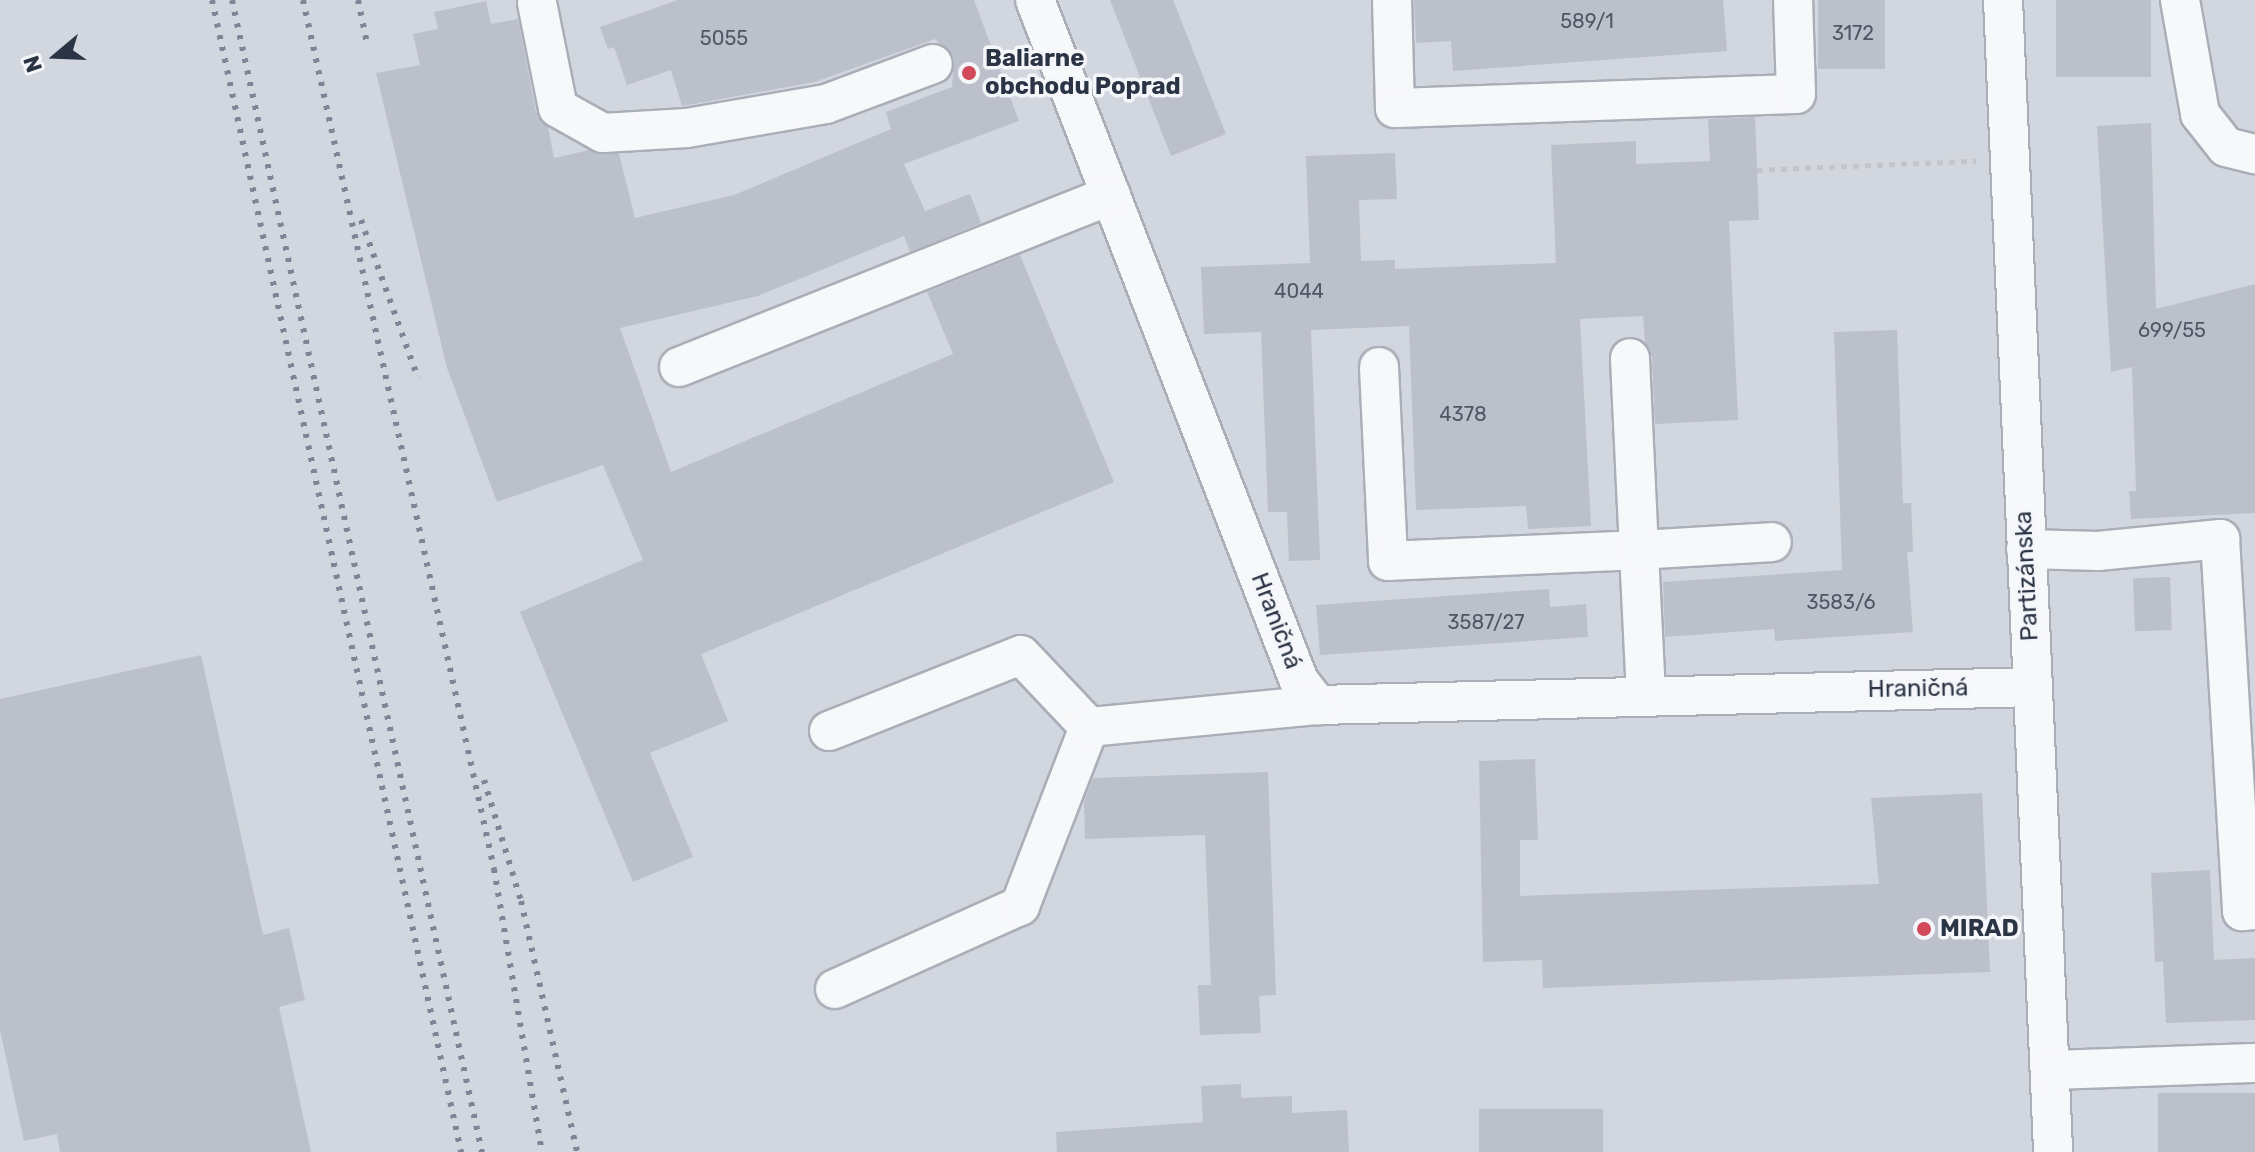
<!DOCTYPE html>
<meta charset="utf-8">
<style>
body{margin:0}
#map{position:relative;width:2255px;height:1152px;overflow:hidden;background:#e4e7ec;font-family:Rubik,sans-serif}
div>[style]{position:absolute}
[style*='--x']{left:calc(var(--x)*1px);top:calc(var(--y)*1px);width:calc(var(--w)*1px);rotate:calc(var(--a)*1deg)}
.built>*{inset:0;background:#d2d6de;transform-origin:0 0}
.building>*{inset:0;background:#bbc0ca;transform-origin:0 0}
.path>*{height:5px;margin-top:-2.5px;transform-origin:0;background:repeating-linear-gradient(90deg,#c2c5cb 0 6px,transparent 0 12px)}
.roads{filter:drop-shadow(2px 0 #a9aeb7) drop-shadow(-2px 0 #a9aeb7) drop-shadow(0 2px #a9aeb7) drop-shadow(0 -2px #a9aeb7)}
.minor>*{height:38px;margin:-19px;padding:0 19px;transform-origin:19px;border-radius:19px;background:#f7f8fa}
.rail>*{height:6px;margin-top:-3px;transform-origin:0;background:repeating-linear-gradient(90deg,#7d8696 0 4px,transparent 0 12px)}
.dots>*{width:22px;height:22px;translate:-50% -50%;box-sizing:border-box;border:4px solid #f4f6f9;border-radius:50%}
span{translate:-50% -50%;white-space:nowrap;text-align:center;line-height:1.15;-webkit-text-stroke:7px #f4f6f9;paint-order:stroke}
.number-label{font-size:20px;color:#4f5766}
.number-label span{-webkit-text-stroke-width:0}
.poi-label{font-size:24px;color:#2b3445;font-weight:700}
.left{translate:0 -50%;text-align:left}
.street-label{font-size:24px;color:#2b3445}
.north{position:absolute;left:16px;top:16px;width:80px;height:80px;-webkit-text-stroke:6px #f4f6f9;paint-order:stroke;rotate:251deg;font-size:22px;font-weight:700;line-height:32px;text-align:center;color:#2b3445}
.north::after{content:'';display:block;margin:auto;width:28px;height:36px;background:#2b3445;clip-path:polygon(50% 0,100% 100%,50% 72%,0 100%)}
</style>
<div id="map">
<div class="built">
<i style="left:0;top:0;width:2255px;height:1152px"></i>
</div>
<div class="building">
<i style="clip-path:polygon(678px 0,974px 0,1019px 121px,904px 164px,925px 211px,970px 194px,981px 223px,910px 252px,904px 236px,758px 296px,620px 328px,671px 472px,953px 354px,927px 292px,1020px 255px,1114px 482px,701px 654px,728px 721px,650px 753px,693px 857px,633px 882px,520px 612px,643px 560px,603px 465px,497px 502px,447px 368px,376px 73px,420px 65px,413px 34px,438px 29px,434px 12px,486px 1px,491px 24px,518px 19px,536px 112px,548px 127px,554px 158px,589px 150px,619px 154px,635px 218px,734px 195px,891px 129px,886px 112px,952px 87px,954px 57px,935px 39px,815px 82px,682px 106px,671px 70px,627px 85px,614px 47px,608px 49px,600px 27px)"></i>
<i style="clip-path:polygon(1110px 0,1173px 0,1226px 134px,1171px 156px)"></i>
<i style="clip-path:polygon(1414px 0,1723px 0,1727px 51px,1453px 71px,1451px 41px,1416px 43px)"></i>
<i style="left:1818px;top:0;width:67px;height:69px"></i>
<i style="left:2056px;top:0;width:95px;height:77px"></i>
<i style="clip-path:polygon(1755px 117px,1759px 220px,1729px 221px,1738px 420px,1655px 424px,1652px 357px,1645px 343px,1643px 316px,1580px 319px,1591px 526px,1528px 529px,1526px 506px,1416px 510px,1409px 326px,1311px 330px,1320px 560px,1289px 561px,1287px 512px,1268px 512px,1261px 332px,1204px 334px,1201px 267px,1310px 263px,1306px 156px,1395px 153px,1397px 199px,1359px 200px,1361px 261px,1395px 260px,1395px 269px,1556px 263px,1551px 145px,1636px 141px,1636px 164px,1710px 161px,1708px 119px)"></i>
<i style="clip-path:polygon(2151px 123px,2156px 309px,2255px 284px,2255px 513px,2131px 519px,2129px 491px,2136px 491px,2132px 367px,2111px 372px,2097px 126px)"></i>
<i style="clip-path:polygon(1897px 330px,1903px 503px,1911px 503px,1913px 552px,1907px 552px,1913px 632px,1775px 641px,1774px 629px,1665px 637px,1663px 582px,1842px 570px,1834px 332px)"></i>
<i style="left:2170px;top:577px;width:53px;height:37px;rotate:88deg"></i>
<i style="clip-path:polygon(1549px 589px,1550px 607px,1586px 604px,1588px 637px,1320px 655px,1316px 605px)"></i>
<i style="clip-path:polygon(201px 655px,263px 935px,289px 928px,305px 1000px,279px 1007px,311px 1152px,60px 1152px,57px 1134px,24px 1141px,0 1030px,0 699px)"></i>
<i style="clip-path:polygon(1535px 759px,1538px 840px,1520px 840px,1520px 896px,1879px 884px,1871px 798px,1982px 793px,1990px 972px,1543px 988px,1542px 960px,1483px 962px,1479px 761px)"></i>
<i style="clip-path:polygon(1268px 772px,1276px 995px,1259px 996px,1261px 1033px,1200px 1035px,1198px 985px,1211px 985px,1205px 835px,1085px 839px,1084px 802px,1093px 778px)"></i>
<i style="clip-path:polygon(2210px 870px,2214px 960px,2255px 958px,2255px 1020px,2166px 1023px,2163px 962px,2155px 962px,2151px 873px)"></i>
<i style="clip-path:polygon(1241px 1084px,1241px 1098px,1292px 1096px,1292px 1113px,1347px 1110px,1349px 1152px,1057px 1152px,1056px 1132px,1203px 1122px,1201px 1086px)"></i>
<i style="left:2255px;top:1093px;width:59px;height:97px;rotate:90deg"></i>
<i style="left:1479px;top:1109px;width:124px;height:43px"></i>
</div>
<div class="path">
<i style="--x:1757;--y:170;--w:219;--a:-2.4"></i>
</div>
<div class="roads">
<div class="minor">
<i style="--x:1035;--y:0;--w:730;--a:68.81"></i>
<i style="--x:1299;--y:681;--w:31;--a:52"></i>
<i style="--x:1318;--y:705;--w:714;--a:-1.44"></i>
<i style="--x:1392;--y:0;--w:108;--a:88.4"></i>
<i style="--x:1395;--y:108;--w:401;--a:-2"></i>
<i style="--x:1796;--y:94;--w:94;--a:-91.8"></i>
<i style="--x:2003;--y:0;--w:1153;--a:87.51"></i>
<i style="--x:2180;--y:0;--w:116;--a:80"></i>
<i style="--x:2200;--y:114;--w:42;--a:51.8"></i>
<i style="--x:2226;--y:147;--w:30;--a:14"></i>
<i style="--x:537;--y:3;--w:107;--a:78.7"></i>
<i style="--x:558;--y:108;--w:51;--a:29.1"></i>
<i style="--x:603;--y:133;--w:84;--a:-3.4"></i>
<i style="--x:687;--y:128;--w:141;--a:-9.8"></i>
<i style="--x:826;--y:104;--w:114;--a:-20.5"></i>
<i style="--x:679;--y:367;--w:465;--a:-21.7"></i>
<i style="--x:1379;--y:367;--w:194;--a:87.3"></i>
<i style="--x:1388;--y:561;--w:251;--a:-2.5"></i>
<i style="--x:1639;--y:550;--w:192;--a:-92.7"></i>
<i style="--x:2026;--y:549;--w:72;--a:1.6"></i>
<i style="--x:2098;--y:551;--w:123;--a:-5.6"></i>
<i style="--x:2220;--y:539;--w:373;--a:86.6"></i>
<i style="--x:2242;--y:911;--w:13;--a:-4"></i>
<i style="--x:1646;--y:695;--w:145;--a:-92.8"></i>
<i style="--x:1639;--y:550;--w:133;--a:-3.4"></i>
<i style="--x:829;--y:731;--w:206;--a:-21.6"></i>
<i style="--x:1021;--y:655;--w:99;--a:46.6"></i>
<i style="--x:835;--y:989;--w:203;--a:-24.2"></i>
<i style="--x:1020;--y:906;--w:192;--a:-68.9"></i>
<i style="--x:1089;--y:727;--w:230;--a:-5.5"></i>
<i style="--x:2051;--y:1070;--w:204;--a:-2"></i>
</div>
</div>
<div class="rail">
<i style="--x:212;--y:0;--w:1179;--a:77.8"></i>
<i style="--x:232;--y:0;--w:1179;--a:77.76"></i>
<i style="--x:303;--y:0;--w:890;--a:77.6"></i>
<i style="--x:494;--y:869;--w:287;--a:80.4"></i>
<i style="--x:358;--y:0;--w:44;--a:78.2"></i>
<i style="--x:361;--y:220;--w:168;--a:70.2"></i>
<i style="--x:484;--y:780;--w:127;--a:73"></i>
<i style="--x:521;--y:901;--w:257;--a:77.4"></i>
</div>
<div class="dots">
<i style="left:969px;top:73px;background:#d1495b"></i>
<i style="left:1924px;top:929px;background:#d1495b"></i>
</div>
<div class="number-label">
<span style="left:1587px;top:21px">589/1</span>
<span style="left:1853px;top:33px">3172</span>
<span style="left:724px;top:38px">5055</span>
<span style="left:1299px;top:291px">4044</span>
<span style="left:2172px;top:330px">699/55</span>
<span style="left:1463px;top:414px">4378</span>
<span style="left:1841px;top:602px">3583/6</span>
<span style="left:1486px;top:622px">3587/27</span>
</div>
<div class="poi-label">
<span class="left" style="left:985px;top:73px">Baliarne<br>obchodu Poprad</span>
<span class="left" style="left:1940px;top:929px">MIRAD</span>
</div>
<div class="street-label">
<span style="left:2027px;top:576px;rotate:-93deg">Partizánska</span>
<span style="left:1276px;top:621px;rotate:69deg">Hraničná</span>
<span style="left:1918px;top:689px;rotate:-1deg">Hraničná</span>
</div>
<div class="north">N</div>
</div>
